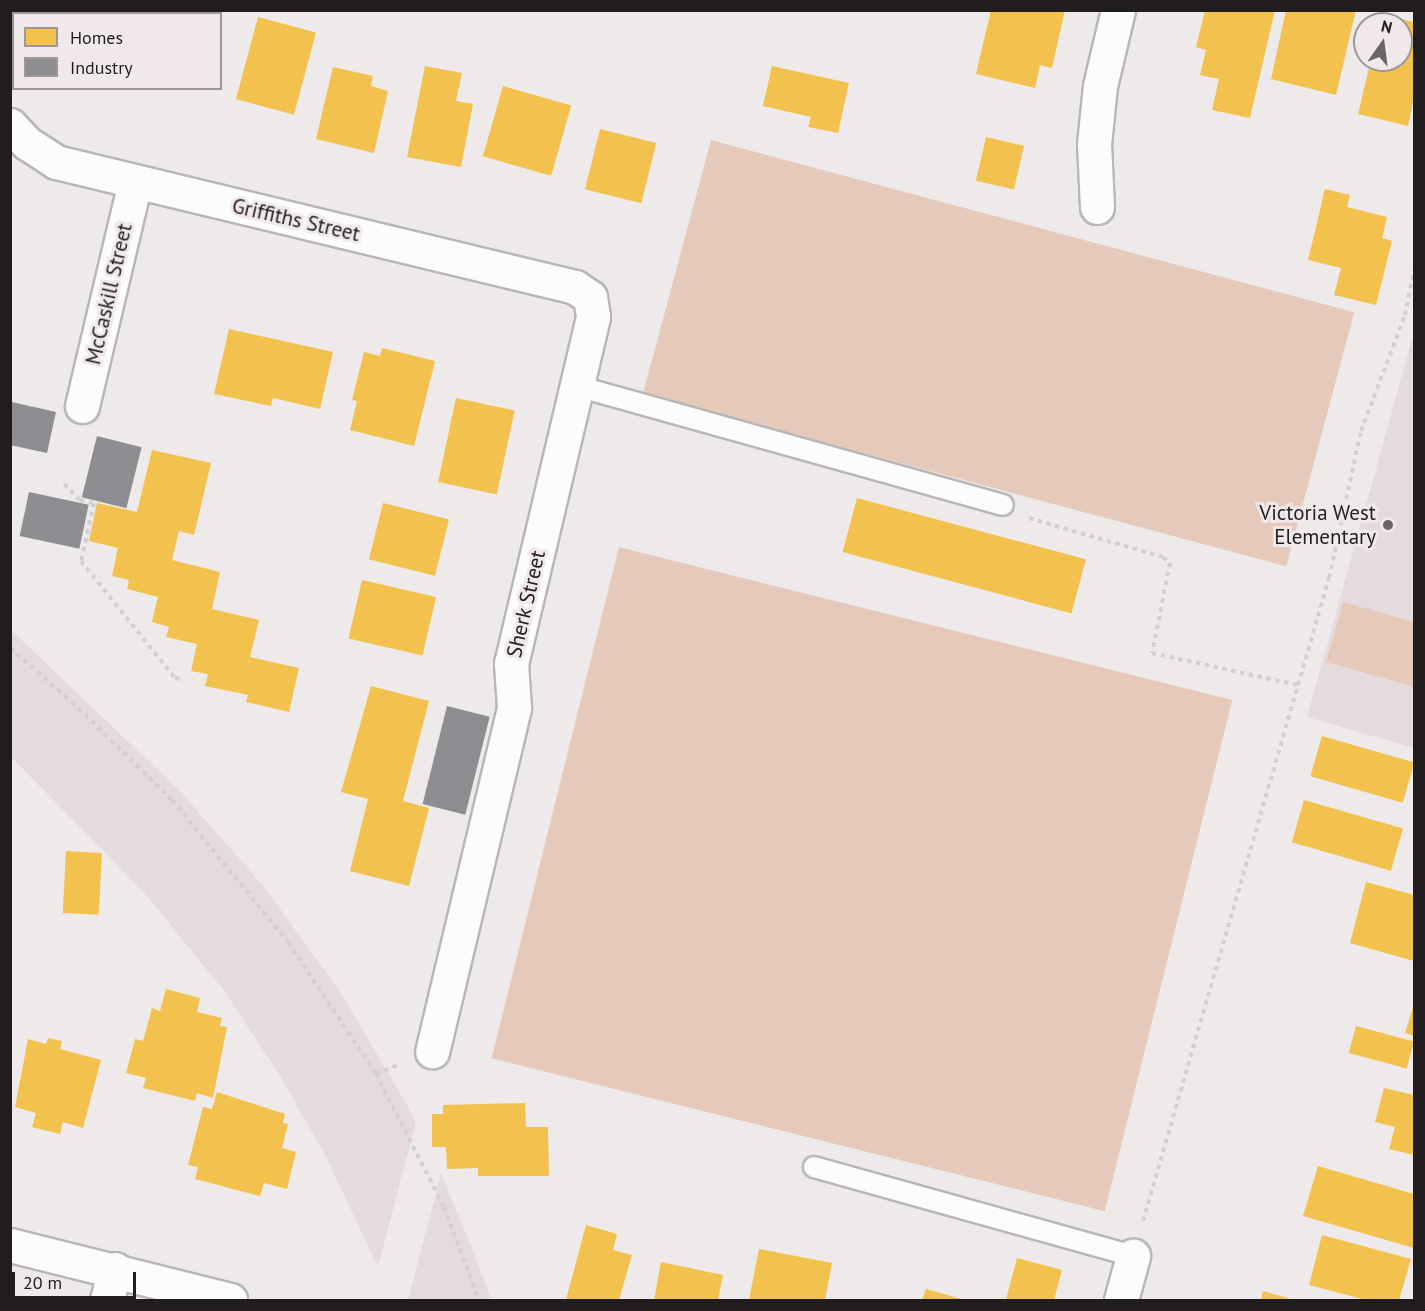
<!DOCTYPE html>
<style>
body{margin:0}
#map{position:relative;width:1425px;height:1311px;overflow:hidden;background:#eeeaea;font-family:"PT Sans",sans-serif}
div>[style]{position:absolute}
[style*='--x']{left:calc(var(--x)*1px);top:calc(var(--y)*1px);width:calc(var(--w)*1px);rotate:calc(var(--a)*1deg)}
.built>*{inset:0;background:#e6dbdc}
.green>*{inset:0;background:#e5cabb;transform-origin:0 0}
.homes>*{inset:0;background:#f2c14e;transform-origin:0 0}
.industry>*{inset:0;background:#8d8d92;transform-origin:0 0}
.path>*{height:4px;margin-top:-2px;transform-origin:0;background:repeating-linear-gradient(90deg,#d2d0d0 0 4.5px,transparent 0 9px)}
.roads{filter:drop-shadow(2px 0 #b9b6b6) drop-shadow(-2px 0 #b9b6b6) drop-shadow(0 2px #b9b6b6) drop-shadow(0 -2px #b9b6b6)}
.lane>*{height:20px;margin:-10px;padding:0 10px;transform-origin:10px;border-radius:10px;background:#fcfcfc}
.street>*{height:33px;margin:-16.5px;padding:0 16.5px;transform-origin:16.5px;border-radius:16.5px;background:#fcfcfc}
.dots>*{width:16px;height:16px;translate:-50% -50%;box-sizing:border-box;border:3px solid #f0e8e9;border-radius:50%}
span{translate:-50% -50%;white-space:nowrap;text-align:center;line-height:1.15;-webkit-text-stroke:6px #f0e8e9;paint-order:stroke}
.street-label{font-size:21px;color:#211d1e}
.poi-label{font-size:21px;color:#211d1e}
.right{translate:-100% -50%;text-align:right}
.frame{position:absolute;inset:0;border:12px solid #211d1e;pointer-events:none}
.legend{position:absolute;left:12px;top:12px;width:210px;height:78px;box-sizing:border-box;background:#f0e8e9;border:2px solid #9d9798;margin:0;padding:8px 10px;list-style:none;font-size:18px;color:#211d1e}
.legend li{display:flex;align-items:center;gap:12px;height:30px}
.legend b{width:30px;border:2px solid #9d9798}
.north{position:absolute;left:1353px;top:12px;width:60px;height:60px;box-sizing:border-box;background:#f0e8e9;border:2px solid #9d9798;border-radius:50%;rotate:14deg;font-size:16px;font-weight:700;line-height:24px;text-align:center;color:#211d1e}
.north::after{content:'';display:block;margin:auto;width:21px;height:27px;background:#696565;clip-path:polygon(50% 0,100% 100%,50% 72%,0 100%)}
.scale{position:absolute;left:12px;top:1272px;width:124px;height:27px;box-sizing:border-box;border:3px solid #211d1e;border-top:0;padding-left:8px;font-size:18px;line-height:21px;white-space:nowrap;color:#211d1e;-webkit-text-stroke:4px #f0e8e9;paint-order:stroke}
</style>
<div id="map">
<div class="built">
<i style="clip-path:polygon(1414px 332px,1414px 748px,1307px 717px)"></i>
<i style="clip-path:polygon(10px 629px,179px 790px,264px 887px,341px 993px,407px 1105px,416px 1122px,378px 1267px,324px 1153px,280px 1076px,225px 992px,142px 890px,11px 757px)"></i>
<i style="clip-path:polygon(441px 1174px,465px 1231px,492px 1300px,408px 1300px)"></i>
</div>
<div class="green">
<i style="left:711px;top:140px;width:666px;height:263px;rotate:15deg"></i>
<i style="left:619px;top:547px;width:632px;height:527px;rotate:14deg"></i>
<i style="clip-path:polygon(1343px 602px,1414px 622px,1414px 687px,1326px 662px)"></i>
</div>
<div class="homes">
<i style="clip-path:polygon(85px 10px,143px 10px,84px 14px)"></i>
<i style="clip-path:polygon(159px 10px,184px 10px,193px 13px,159px 14px)"></i>
<i style="clip-path:polygon(991px 10px,1065px 10px,1052px 68px,1040px 65px,1035px 88px,976px 74px)"></i>
<i style="clip-path:polygon(1205px 10px,1275px 10px,1250px 118px,1212px 110px,1219px 79px,1200px 75px,1206px 50px,1196px 47px)"></i>
<i style="clip-path:polygon(1286px 10px,1356px 10px,1336px 95px,1271px 79px)"></i>
<i style="clip-path:polygon(1381px 14px,1414px 22px,1414px 96px,1408px 126px,1358px 114px,1371px 60px,1401px 60px,1401px 24px,1379px 24px)"></i>
<i style="left:258px;top:17px;width:60px;height:85px;rotate:15deg"></i>
<i style="clip-path:polygon(425px 66px,462px 73px,456px 101px,473px 104px,461px 167px,407px 157px)"></i>
<i style="clip-path:polygon(772px 66px,849px 83px,838px 133px,808px 127px,811px 117px,763px 106px)"></i>
<i style="clip-path:polygon(333px 67px,373px 76px,371px 86px,388px 91px,374px 153px,316px 139px)"></i>
<i style="left:503px;top:86px;width:71px;height:73px;rotate:16deg"></i>
<i style="left:600px;top:129px;width:58px;height:62px;rotate:14deg"></i>
<i style="left:986px;top:137px;width:39px;height:45px;rotate:13deg"></i>
<i style="clip-path:polygon(1325px 189px,1350px 195px,1347px 207px,1387px 217px,1382px 238px,1392px 241px,1376px 305px,1334px 295px,1341px 268px,1308px 260px)"></i>
<i style="clip-path:polygon(229px 329px,333px 352px,320px 409px,273px 398px,271px 406px,214px 394px)"></i>
<i style="clip-path:polygon(382px 348px,435px 361px,414px 446px,350px 430px,357px 401px,352px 400px,364px 352px,380px 356px)"></i>
<i style="left:456px;top:398px;width:60px;height:86px;rotate:12deg"></i>
<i style="clip-path:polygon(152px 450px,211px 463px,194px 535px,179px 531px,172px 560px,220px 572px,212px 609px,259px 620px,250px 657px,299px 668px,289px 712px,246px 702px,248px 695px,205px 686px,208px 674px,191px 671px,197px 644px,166px 637px,169px 627px,152px 622px,158px 597px,127px 589px,129px 580px,112px 576px,118px 548px,89px 541px,97px 503px,137px 512px)"></i>
<i style="left:857px;top:498px;width:237px;height:56px;rotate:15deg"></i>
<i style="left:383px;top:503px;width:68px;height:58px;rotate:14deg"></i>
<i style="left:362px;top:580px;width:76px;height:60px;rotate:13deg"></i>
<i style="clip-path:polygon(371px 686px,429px 701px,403px 801px,429px 808px,409px 886px,350px 871px,368px 799px,341px 792px)"></i>
<i style="left:1322px;top:736px;width:96px;height:42px;rotate:16deg"></i>
<i style="left:1304px;top:800px;width:103px;height:44px;rotate:16deg"></i>
<i style="left:66px;top:851px;width:36px;height:62px;rotate:3deg"></i>
<i style="clip-path:polygon(1366px 882px,1414px 895px,1414px 961px,1350px 943px)"></i>
<i style="clip-path:polygon(166px 989px,200px 998px,197px 1012px,222px 1018px,220px 1026px,227px 1027px,213px 1098px,197px 1093px,195px 1101px,143px 1088px,146px 1078px,126px 1073px,135px 1039px,143px 1041px,152px 1008px,160px 1011px)"></i>
<i style="clip-path:polygon(1414px 1004px,1414px 1036px,1405px 1033px)"></i>
<i style="left:1356px;top:1026px;width:60px;height:28px;rotate:15deg"></i>
<i style="clip-path:polygon(48px 1038px,62px 1041px,60px 1049px,101px 1060px,83px 1128px,63px 1122px,60px 1134px,32px 1127px,36px 1113px,15px 1107px,28px 1039px,46px 1044px)"></i>
<i style="clip-path:polygon(1384px 1088px,1414px 1095px,1414px 1155px,1389px 1149px,1395px 1127px,1375px 1122px)"></i>
<i style="clip-path:polygon(217px 1092px,285px 1114px,283px 1123px,288px 1124px,282px 1148px,296px 1152px,287px 1189px,264px 1183px,260px 1196px,195px 1179px,198px 1167px,188px 1165px,203px 1107px,212px 1109px)"></i>
<i style="clip-path:polygon(525px 1103px,526px 1127px,548px 1127px,549px 1176px,478px 1176px,478px 1168px,447px 1169px,446px 1147px,432px 1147px,432px 1114px,443px 1114px,443px 1105px)"></i>
<i style="clip-path:polygon(1318px 1166px,1414px 1194px,1414px 1248px,1303px 1216px)"></i>
<i style="clip-path:polygon(586px 1225px,617px 1234px,613px 1250px,632px 1255px,619px 1300px,566px 1300px)"></i>
<i style="clip-path:polygon(1322px 1235px,1411px 1259px,1399px 1300px,1366px 1300px,1309px 1285px)"></i>
<i style="clip-path:polygon(759px 1249px,832px 1263px,825px 1300px,749px 1300px)"></i>
<i style="clip-path:polygon(1017px 1258px,1062px 1270px,1054px 1300px,1006px 1300px)"></i>
<i style="clip-path:polygon(661px 1262px,723px 1275px,718px 1300px,654px 1300px)"></i>
<i style="clip-path:polygon(926px 1289px,965px 1300px,922px 1300px)"></i>
<i style="clip-path:polygon(1263px 1291px,1294px 1300px,1261px 1300px)"></i>
</div>
<div class="industry">
<i style="clip-path:polygon(12px 402px,56px 412px,47px 453px,10px 445px)"></i>
<i style="left:97px;top:436px;width:46px;height:63px;rotate:14deg"></i>
<i style="left:29px;top:492px;width:61px;height:45px;rotate:12deg"></i>
<i style="left:447px;top:706px;width:44px;height:101px;rotate:14deg"></i>
</div>
<div class="path">
<i style="--x:64;--y:484;--w:23;--a:45"></i>
<i style="--x:80;--y:500;--w:14;--a:12"></i>
<i style="--x:94;--y:503;--w:59;--a:102.6"></i>
<i style="--x:81;--y:561;--w:150;--a:51.2"></i>
<i style="--x:175;--y:678;--w:9;--a:13"></i>
<i style="--x:1029;--y:518;--w:140;--a:16.2"></i>
<i style="--x:1163;--y:557;--w:9;--a:41"></i>
<i style="--x:1170;--y:563;--w:92;--a:101.3"></i>
<i style="--x:1152;--y:653;--w:148;--a:12.4"></i>
<i style="--x:10;--y:648;--w:82;--a:41.1"></i>
<i style="--x:72;--y:702;--w:140;--a:44.4"></i>
<i style="--x:172;--y:800;--w:183;--a:50.8"></i>
<i style="--x:288;--y:942;--w:159;--a:56.3"></i>
<i style="--x:376;--y:1074;--w:149;--a:62.9"></i>
<i style="--x:444;--y:1207;--w:99;--a:69.4"></i>
<i style="--x:376;--y:1074;--w:24;--a:-22"></i>
<i style="--x:1143;--y:1221;--w:669;--a:-73.87"></i>
<i style="--x:1329;--y:578;--w:150;--a:-77.7"></i>
<i style="--x:1361;--y:431;--w:124;--a:-69.2"></i>
<i style="--x:1405;--y:315;--w:46;--a:-78.7"></i>
</div>
<div class="roads">
<div class="lane">
<i style="--x:577;--y:386;--w:442;--a:15.6"></i>
<i style="--x:814;--y:1167;--w:331;--a:15.6"></i>
</div>
<div class="street">
<i style="--x:10;--y:26;--w:13;--a:-72"></i>
<i style="--x:10;--y:125;--w:25;--a:47"></i>
<i style="--x:27;--y:143;--w:35;--a:33"></i>
<i style="--x:56;--y:162;--w:534;--a:13.54"></i>
<i style="--x:575;--y:287;--w:18;--a:34"></i>
<i style="--x:590;--y:297;--w:20;--a:81"></i>
<i style="--x:593;--y:317;--w:356;--a:103.3"></i>
<i style="--x:511;--y:663;--w:45;--a:86.2"></i>
<i style="--x:514;--y:708;--w:353;--a:103.4"></i>
<i style="--x:1097;--y:207;--w:63;--a:-92.7"></i>
<i style="--x:1094;--y:144;--w:58;--a:-84.1"></i>
<i style="--x:1100;--y:86;--w:78;--a:-76.7"></i>
<i style="--x:82;--y:406;--w:230;--a:-76.7"></i>
<i style="--x:10;--y:1245;--w:227;--a:14"></i>
<i style="--x:107;--y:1300;--w:32;--a:-76"></i>
<i style="--x:1121;--y:1300;--w:46;--a:-74.7"></i>
</div>
</div>
<div class="dots">
<i style="left:1388px;top:525px;background:#696565"></i>
</div>
<div class="street-label">
<span style="left:296px;top:220px;rotate:13deg">Griffiths Street</span>
<span style="left:109px;top:294px;rotate:-77deg">McCaskill Street</span>
<span style="left:526px;top:604px;rotate:-77deg">Sherk Street</span>
</div>
<div class="poi-label">
<span class="right" style="left:1376px;top:525px">Victoria West<br>Elementary</span>
</div>
<div class="frame"></div>
<ul class="legend">
<li><b style="height:16px;background:#f2c14e"></b>Homes</li>
<li><b style="height:16px;background:#8d8d92"></b>Industry</li>
</ul>
<div class="north">N</div>
<div class="scale">20 m</div>
</div>
